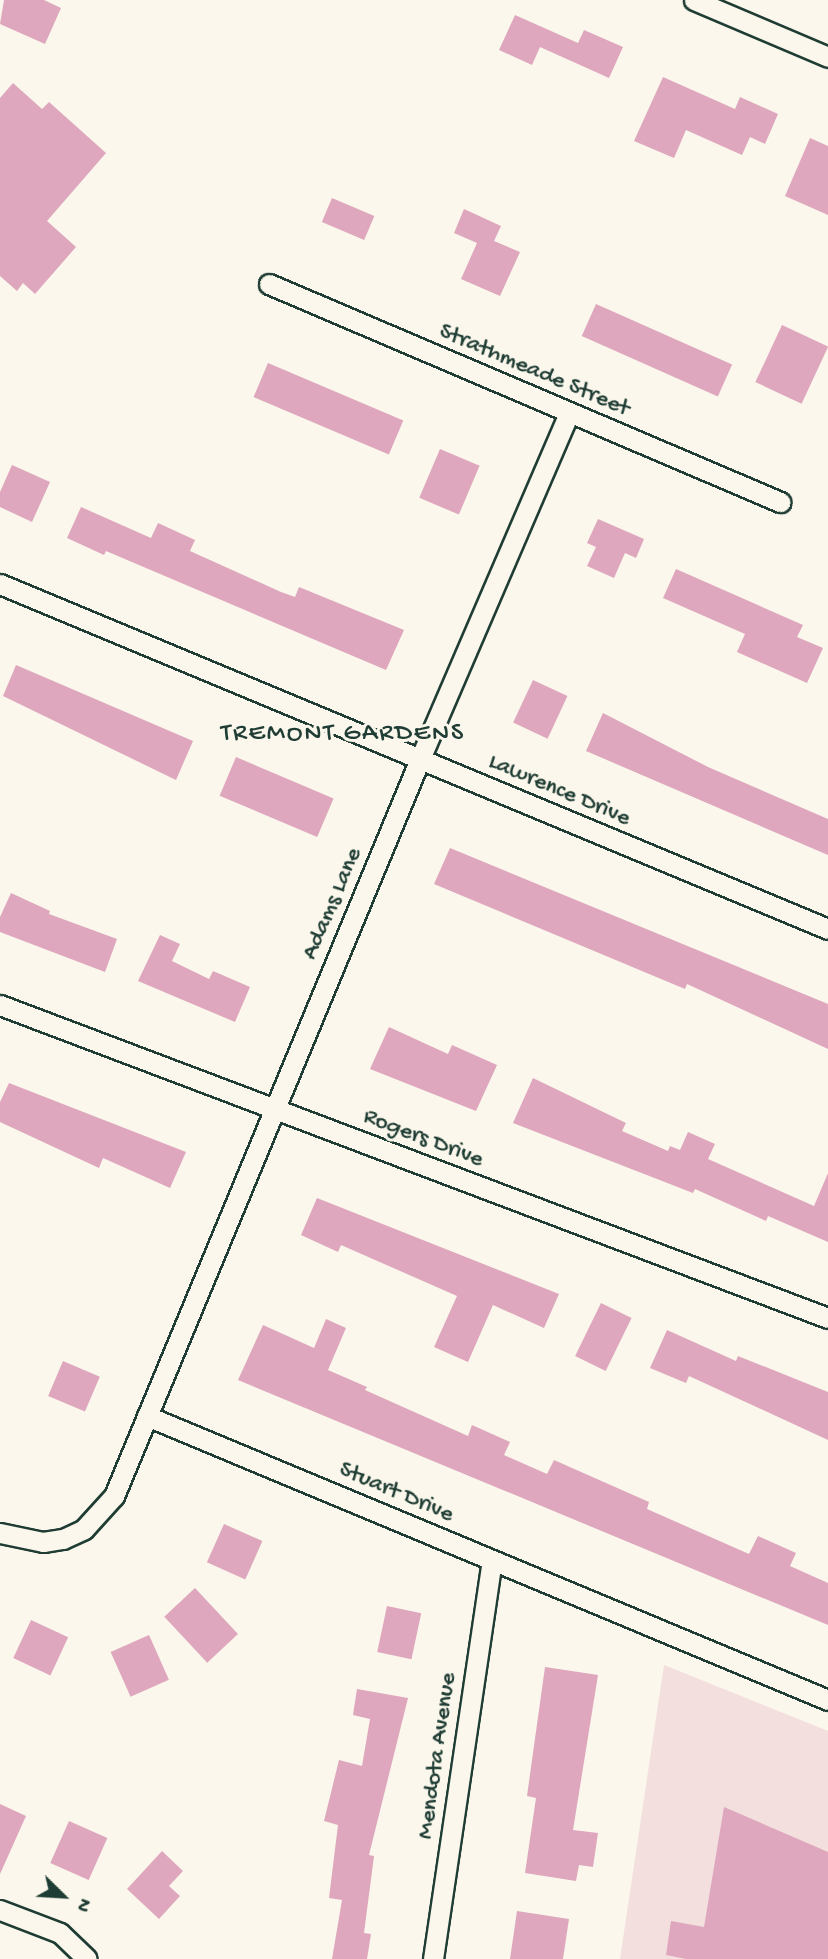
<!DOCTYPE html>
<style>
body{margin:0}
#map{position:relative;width:828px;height:1959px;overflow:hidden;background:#fbf7ec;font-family:"Gochi Hand",sans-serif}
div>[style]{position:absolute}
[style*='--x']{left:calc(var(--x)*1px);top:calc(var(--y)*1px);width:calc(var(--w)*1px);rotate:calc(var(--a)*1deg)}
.built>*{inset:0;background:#f2dfde}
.building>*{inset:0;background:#dea7bd;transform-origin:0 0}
.roads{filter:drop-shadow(2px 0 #1f3d34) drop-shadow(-2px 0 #1f3d34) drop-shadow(0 2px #1f3d34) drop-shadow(0 -2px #1f3d34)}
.minor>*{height:19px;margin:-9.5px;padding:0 9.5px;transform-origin:9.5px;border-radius:9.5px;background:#fbf7ec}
span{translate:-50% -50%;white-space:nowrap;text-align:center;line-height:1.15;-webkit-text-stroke:6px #fbf7ec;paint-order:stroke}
.street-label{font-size:24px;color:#1f3d34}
.neighbourhood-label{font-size:26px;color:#1f3d34;letter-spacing:2px}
.north{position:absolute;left:28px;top:1861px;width:70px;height:70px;-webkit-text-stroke:5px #fbf7ec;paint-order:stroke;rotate:114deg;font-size:19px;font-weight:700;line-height:28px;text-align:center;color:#1f3d34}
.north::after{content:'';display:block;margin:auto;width:24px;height:32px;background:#1f3d34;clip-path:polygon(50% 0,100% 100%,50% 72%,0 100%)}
</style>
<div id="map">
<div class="built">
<i style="clip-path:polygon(664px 1665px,828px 1731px,828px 1959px,620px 1959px)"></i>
</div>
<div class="building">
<i style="clip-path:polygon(4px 0,44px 0,61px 8px,45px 44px,0 24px)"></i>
<i style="clip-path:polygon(515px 15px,578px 43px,584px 30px,623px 47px,609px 78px,540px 47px,532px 65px,499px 50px)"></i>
<i style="clip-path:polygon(663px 77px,735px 109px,740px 97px,778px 114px,765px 144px,750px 137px,742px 155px,686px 130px,674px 158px,634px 141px)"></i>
<i style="clip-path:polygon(13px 83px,42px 109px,49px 102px,106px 153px,47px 221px,76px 247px,35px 294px,23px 283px,17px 291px,0 276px,0 98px)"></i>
<i style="clip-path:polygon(810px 138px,828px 146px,828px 215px,785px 196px)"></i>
<i style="left:332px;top:198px;width:46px;height:26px;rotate:23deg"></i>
<i style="clip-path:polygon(464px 209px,501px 226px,494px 241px,520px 252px,500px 296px,461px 279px,477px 243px,454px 233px)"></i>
<i style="left:596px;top:304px;width:149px;height:35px;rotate:24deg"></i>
<i style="left:782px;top:325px;width:51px;height:63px;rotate:25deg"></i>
<i style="left:268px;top:363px;width:147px;height:37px;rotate:23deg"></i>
<i style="left:440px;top:449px;width:43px;height:53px;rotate:23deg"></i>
<i style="clip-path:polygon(12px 465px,50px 482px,32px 522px,0 507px,0 492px)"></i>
<i style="clip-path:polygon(81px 507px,151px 538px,158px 523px,195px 540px,190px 551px,281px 592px,295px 597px,299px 587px,404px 630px,386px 670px,106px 551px,104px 555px,67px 538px)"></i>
<i style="clip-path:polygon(598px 519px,644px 539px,636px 558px,625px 553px,614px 578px,587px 566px,596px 547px,587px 543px)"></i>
<i style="clip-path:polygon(676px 569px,803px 625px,797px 637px,823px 648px,807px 683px,737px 652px,745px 634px,663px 598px)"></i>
<i style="clip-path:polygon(16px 665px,193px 741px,176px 780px,3px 696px)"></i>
<i style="left:533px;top:680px;width:38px;height:47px;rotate:25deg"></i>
<i style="clip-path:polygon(603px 713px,708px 767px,828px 819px,828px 855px,586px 751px)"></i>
<i style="left:236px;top:757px;width:106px;height:42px;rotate:23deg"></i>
<i style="clip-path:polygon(450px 848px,828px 1004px,828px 1049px,687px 984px,685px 989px,434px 884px)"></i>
<i style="clip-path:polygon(11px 893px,50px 911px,49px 914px,117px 939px,105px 972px,0 932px,0 917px)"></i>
<i style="clip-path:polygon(160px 935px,180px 944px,172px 961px,209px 979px,213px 971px,250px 987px,235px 1022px,138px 981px)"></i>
<i style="clip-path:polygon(389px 1027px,448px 1054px,452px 1045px,497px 1065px,476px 1111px,370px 1069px)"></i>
<i style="clip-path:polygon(533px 1078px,626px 1123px,622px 1131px,668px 1151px,670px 1146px,680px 1150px,688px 1132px,715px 1144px,708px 1159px,814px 1206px,828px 1173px,828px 1242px,768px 1216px,766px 1221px,695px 1189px,693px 1193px,513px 1123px)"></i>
<i style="clip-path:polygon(9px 1083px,186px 1152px,170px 1188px,103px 1158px,99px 1168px,0 1122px,0 1102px)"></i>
<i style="clip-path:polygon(317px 1198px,559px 1294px,544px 1328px,493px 1305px,468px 1362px,434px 1347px,457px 1296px,341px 1245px,338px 1252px,301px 1235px)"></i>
<i style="left:601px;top:1303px;width:34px;height:59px;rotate:26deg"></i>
<i style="clip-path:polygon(326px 1319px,346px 1328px,328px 1370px,367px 1387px,365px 1390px,468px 1436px,472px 1425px,510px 1442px,504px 1455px,547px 1474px,554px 1460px,649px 1502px,647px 1509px,749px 1554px,758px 1536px,796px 1553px,790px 1566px,828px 1583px,828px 1625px,238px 1380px,263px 1325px,314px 1348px)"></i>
<i style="clip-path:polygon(667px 1330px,736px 1361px,738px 1356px,828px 1392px,828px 1440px,689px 1376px,686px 1383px,650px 1368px)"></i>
<i style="left:63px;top:1361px;width:40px;height:38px;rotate:23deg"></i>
<i style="left:224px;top:1524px;width:42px;height:42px;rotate:24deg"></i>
<i style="left:195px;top:1588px;width:63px;height:42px;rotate:47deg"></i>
<i style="left:387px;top:1606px;width:35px;height:47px;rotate:12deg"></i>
<i style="left:31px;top:1620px;width:41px;height:42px;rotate:25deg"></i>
<i style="left:149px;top:1635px;width:49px;height:42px;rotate:66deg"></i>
<i style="clip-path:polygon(545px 1667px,598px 1675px,573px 1830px,598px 1833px,593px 1867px,579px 1865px,576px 1881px,525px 1873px,536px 1798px,527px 1796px)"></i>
<i style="clip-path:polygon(357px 1689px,408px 1698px,369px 1855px,374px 1856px,364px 1933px,371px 1934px,367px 1959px,332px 1959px,342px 1900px,329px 1898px,338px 1825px,324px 1821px,339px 1760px,362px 1766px,370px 1719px,353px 1715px)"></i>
<i style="clip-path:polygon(0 1804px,26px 1816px,0 1874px)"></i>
<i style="clip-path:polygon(724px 1807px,828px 1852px,828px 1959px,686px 1959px,666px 1955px,671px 1921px,704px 1927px)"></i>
<i style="left:69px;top:1821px;width:42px;height:46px;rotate:24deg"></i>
<i style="clip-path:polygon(162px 1851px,183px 1871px,169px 1886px,180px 1896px,159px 1919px,127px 1889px)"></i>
<i style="clip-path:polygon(517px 1911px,569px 1919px,563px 1959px,510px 1959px)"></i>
</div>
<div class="roads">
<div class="minor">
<i style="--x:694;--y:0;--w:146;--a:23"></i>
<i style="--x:269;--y:284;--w:556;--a:23.1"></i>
<i style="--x:0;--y:584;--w:897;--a:22.62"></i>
<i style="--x:0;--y:1005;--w:885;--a:20.71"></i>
<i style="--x:147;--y:1416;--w:738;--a:22.64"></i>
<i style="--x:0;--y:1533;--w:44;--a:11.8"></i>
<i style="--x:43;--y:1542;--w:20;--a:-9"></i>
<i style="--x:63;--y:1539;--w:23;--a:-25"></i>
<i style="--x:84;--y:1529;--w:45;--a:-47.7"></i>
<i style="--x:114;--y:1496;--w:798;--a:-67.45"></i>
<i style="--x:420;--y:759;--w:377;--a:-66.7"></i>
<i style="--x:0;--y:1910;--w:64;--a:21"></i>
<i style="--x:60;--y:1933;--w:37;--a:44"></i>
<i style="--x:433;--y:1959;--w:403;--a:-81.6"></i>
</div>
</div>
<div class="street-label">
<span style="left:534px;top:371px;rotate:23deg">Strathmeade Street</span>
<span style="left:559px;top:791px;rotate:23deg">Lawrence Drive</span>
<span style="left:333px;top:904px;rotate:-67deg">Adams Lane</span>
<span style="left:423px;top:1139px;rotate:21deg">Rogers Drive</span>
<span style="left:396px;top:1493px;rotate:23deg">Stuart Drive</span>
<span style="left:438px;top:1756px;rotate:-82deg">Mendota Avenue</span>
</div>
<div class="neighbourhood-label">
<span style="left:343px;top:735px">TREMONT GARDENS</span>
</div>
<div class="north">N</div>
</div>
